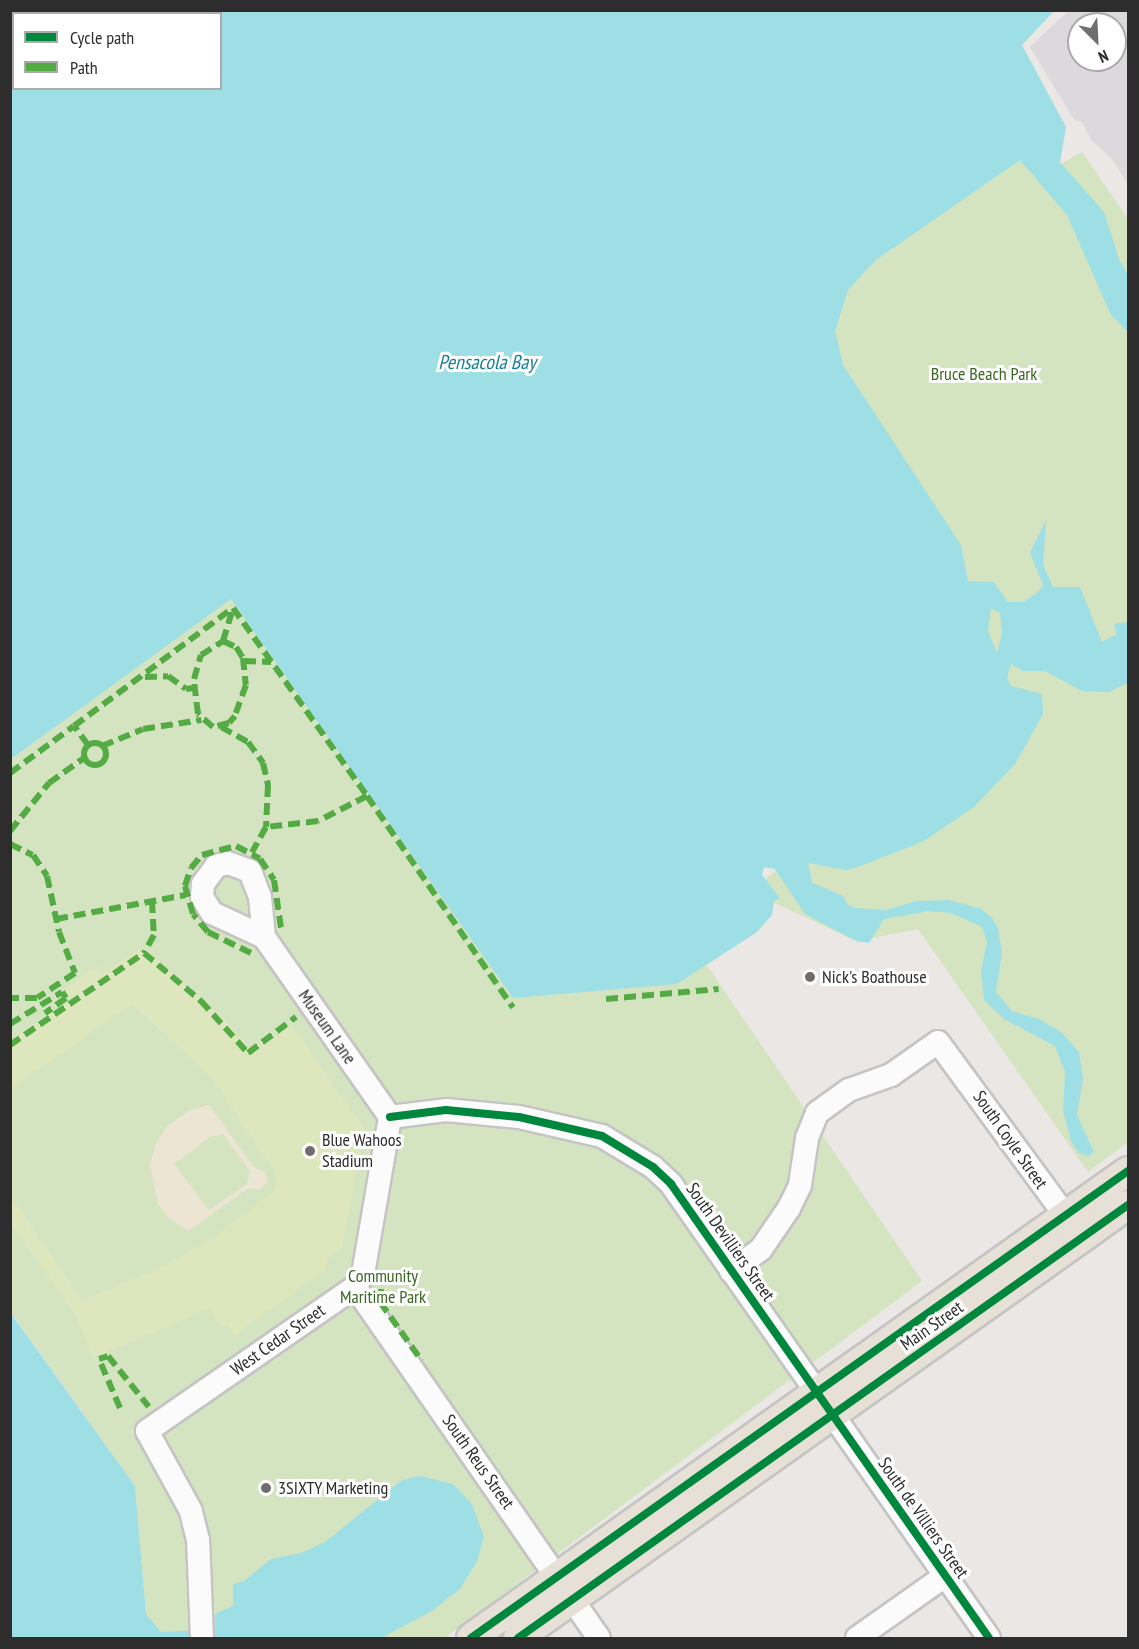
<!DOCTYPE html>
<style>
body{margin:0}
#map{position:relative;width:1139px;height:1649px;overflow:hidden;background:#ebe7e4;font-family:"PT Sans Narrow",sans-serif}
div>[style]{position:absolute}
[style*='--x']{left:calc(var(--x)*1px);top:calc(var(--y)*1px);width:calc(var(--w)*1px);rotate:calc(var(--a)*1deg)}
.industrial>*{inset:0;background:#dbd9db}
.green>*{inset:0;background:#d4e3c0}
.sand>*{inset:0;background:#ede5d4}
.pitch>*{inset:0;background:#dee6be}
.water>*{inset:0;background:#9edfe6}
.roads{filter:drop-shadow(2px 0 #c5c4c4) drop-shadow(-2px 0 #c5c4c4) drop-shadow(0 2px #c5c4c4) drop-shadow(0 -2px #c5c4c4)}
.minor>*{height:22px;margin:-11px;padding:0 11px;transform-origin:11px;border-radius:11px;background:#fcfbfb}
.major>*{height:28px;margin:-14px;padding:0 14px;transform-origin:14px;border-radius:14px;background:#e7e0d6}
.quiet>*{height:6px;margin-top:-3px;transform-origin:0;background:repeating-linear-gradient(90deg,#54ab44 0 12px,transparent 0 18px)}
.quiet>.ring{margin:-3px;padding:0;box-sizing:content-box;background:none;border:6px solid #54ab44;border-radius:50%}
.cycleway>*{height:8px;margin:-4px;padding:0 4px;transform-origin:4px;border-radius:4px;background:#00873e}
.dots>*{width:16px;height:16px;translate:-50% -50%;box-sizing:border-box;border:3px solid #fff;border-radius:50%}
span{translate:-50% -50%;white-space:nowrap;text-align:center;line-height:1.15;-webkit-text-stroke:6px #fff;paint-order:stroke}
.park-label{font-size:18px;color:#3a6721}
.poi-label{font-size:18px;color:#2d2d2d}
.left{translate:0 -50%;text-align:left}
.street-label{font-size:18px;color:#2d2d2d}
.water-label{font-size:20px;color:#177f97;font-style:italic}
.frame{position:absolute;inset:0;border:12px solid #2d2d2d;pointer-events:none}
.legend{position:absolute;left:12px;top:12px;width:210px;height:78px;box-sizing:border-box;background:#fff;border:2px solid #ababab;margin:0;padding:8px 10px;list-style:none;font-size:18px;color:#2d2d2d}
.legend li{display:flex;align-items:center;gap:12px;height:30px}
.legend b{width:30px;border:2px solid #ababab}
.north{position:absolute;left:1067px;top:12px;width:60px;height:60px;box-sizing:border-box;background:#fff;border:2px solid #ababab;border-radius:50%;rotate:156deg;font-size:16px;font-weight:700;line-height:24px;text-align:center;color:#2d2d2d}
.north::after{content:'';display:block;margin:auto;width:21px;height:27px;background:#706e6d;clip-path:polygon(50% 0,100% 100%,50% 72%,0 100%)}
</style>
<div id="map">
<div class="industrial">
<i style="clip-path:polygon(evenodd,1068px 11px,1128px 11px,1128px 184px,1111px 158px,1091px 140px,1082px 122px,1074px 120px,1030px 47px,1068px 11px,1079px 24px,1115px 24px,1115px 60px,1079px 60px,1079px 24px)"></i>
</div>
<div class="green">
<i style="clip-path:polygon(1082px 152px,1128px 219px,1128px 1142px,1088px 1172px,918px 929px,856px 941px,749px 891px,822px 836px,784px 319px,862px 276px,876px 260px,1020px 159px,1036px 178px)"></i>
<i style="clip-path:polygon(231px 598px,317px 717px,677px 984px,706px 964px,922px 1281px,445px 1638px,188px 1638px,184px 1632px,161px 1632px,146px 1614px,135px 1486px,11px 1312px,11px 759px)"></i>
</div>
<div class="sand">
<i style="clip-path:polygon(evenodd,209px 1105px,254px 1167px,265px 1172px,268px 1182px,259px 1190px,249px 1188px,188px 1231px,169px 1218px,158px 1204px,150px 1166px,155px 1145px,168px 1125px,190px 1110px,209px 1105px,223px 1134px,250px 1171px,247px 1184px,209px 1210px,174px 1164px,210px 1137px,223px 1134px)"></i>
</div>
<div class="pitch">
<i style="clip-path:polygon(142px 946px,222px 1017px,252px 1051px,291px 1024px,364px 1129px,342px 1249px,324px 1262px,327px 1269px,235px 1335px,228px 1325px,222px 1328px,209px 1309px,93px 1358px,76px 1315px,11px 1224px,11px 1197px,82px 1300px,153px 1271px,208px 1241px,273px 1192px,277px 1184px,275px 1172px,213px 1080px,132px 1004px,11px 1089px,11px 1040px,70px 1000px,64px 989px,97px 965px,103px 974px)"></i>
</div>
<div class="water">
<i style="clip-path:polygon(evenodd,11px 10px,1054px 11px,1022px 45px,1066px 127px,1060px 162px,1104px 212px,1119px 259px,1128px 275px,1128px 332px,1111px 315px,1067px 215px,1020px 160px,876px 260px,848px 290px,835px 331px,843px 365px,961px 545px,968px 581px,994px 582px,1008px 602px,1023px 602px,1037px 593px,1043px 585px,1030px 553px,1046px 520px,1043px 565px,1053px 587px,1080px 587px,1102px 642px,1117px 634px,1114px 624px,1128px 622px,1128px 683px,1109px 692px,1082px 691px,1045px 671px,1023px 671px,1011px 664px,1007px 678px,1011px 686px,1042px 694px,1043px 714px,1015px 764px,974px 807px,924px 841px,858px 867px,846px 870px,808px 863px,812px 883px,843px 896px,848px 905px,856px 908px,886px 910px,916px 901px,948px 900px,982px 909px,992px 918px,998px 928px,1002px 953px,996px 992px,1012px 1011px,1039px 1019px,1061px 1032px,1079px 1052px,1083px 1078px,1077px 1115px,1094px 1152px,1088px 1156px,1079px 1153px,1071px 1141px,1063px 1111px,1065px 1072px,1055px 1046px,1004px 1019px,984px 1000px,981px 971px,987px 943px,982px 927px,951px 913px,929px 911px,884px 919px,869px 943px,856px 941px,805px 914px,775px 869px,764px 867px,762px 875px,780px 898px,774px 901px,772px 915px,757px 932px,677px 984px,513px 998px,231px 599px,11px 759px,11px 10px,14px 14px,220px 14px,220px 88px,14px 88px,14px 14px,11px 10px,991px 608px,1000px 613px,1002px 633px,997px 653px,988px 631px,991px 608px)"></i>
<i style="clip-path:polygon(10px 1312px,135px 1486px,146px 1614px,161px 1632px,216px 1629px,215px 1614px,233px 1606px,233px 1584px,244px 1581px,271px 1559px,301px 1553px,325px 1542px,402px 1480px,420px 1476px,453px 1484px,472px 1504px,484px 1537px,477px 1561px,460px 1589px,432px 1611px,381px 1638px,11px 1638px)"></i>
</div>
<div class="roads">
<div class="minor">
<i style="--x:264;--y:937;--w:57;--a:-155.2"></i>
<i style="--x:212;--y:913;--w:19;--a:-122"></i>
<i style="--x:202;--y:897;--w:13;--a:-86"></i>
<i style="--x:203;--y:884;--w:22;--a:-54"></i>
<i style="--x:216;--y:866;--w:12;--a:-14"></i>
<i style="--x:228;--y:863;--w:23;--a:20"></i>
<i style="--x:250;--y:871;--w:28;--a:69"></i>
<i style="--x:260;--y:897;--w:40;--a:84.3"></i>
<i style="--x:264;--y:937;--w:220;--a:55"></i>
<i style="--x:390;--y:1117;--w:56;--a:-7.1"></i>
<i style="--x:446;--y:1110;--w:73;--a:5.5"></i>
<i style="--x:519;--y:1117;--w:85;--a:12.9"></i>
<i style="--x:602;--y:1136;--w:60;--a:31.3"></i>
<i style="--x:653;--y:1167;--w:25;--a:43"></i>
<i style="--x:671;--y:1184;--w:554;--a:54.99"></i>
<i style="--x:731;--y:1271;--w:37;--a:-36"></i>
<i style="--x:761;--y:1249;--w:50;--a:-55.7"></i>
<i style="--x:789;--y:1208;--w:25;--a:-64"></i>
<i style="--x:800;--y:1185;--w:48;--a:-81.5"></i>
<i style="--x:807;--y:1138;--w:27;--a:-68"></i>
<i style="--x:817;--y:1113;--w:39;--a:-36"></i>
<i style="--x:849;--y:1090;--w:45;--a:-19.7"></i>
<i style="--x:891;--y:1075;--w:57;--a:-35.1"></i>
<i style="--x:938;--y:1042;--w:230;--a:53.7"></i>
<i style="--x:355;--y:1287;--w:427;--a:55.2"></i>
<i style="--x:202;--y:1638;--w:98;--a:-92.3"></i>
<i style="--x:198;--y:1540;--w:30;--a:-104"></i>
<i style="--x:191;--y:1511;--w:91;--a:-118.8"></i>
<i style="--x:147;--y:1431;--w:253;--a:-34.7"></i>
<i style="--x:355;--y:1287;--w:15;--a:-58"></i>
<i style="--x:363;--y:1274;--w:159;--a:-80.2"></i>
<i style="--x:857;--y:1638;--w:108;--a:-35.2"></i>
</div>
<div class="major">
<i style="--x:471;--y:1638;--w:806;--a:-35.41"></i>
<i style="--x:518;--y:1638;--w:748;--a:-35.37"></i>
</div>
</div>
<div class="quiet">
<i style="--x:223;--y:641;--w:14;--a:25"></i>
<i style="--x:236;--y:647;--w:13;--a:58"></i>
<i style="--x:243;--y:658;--w:27;--a:84"></i>
<i style="--x:246;--y:685;--w:33;--a:110"></i>
<i style="--x:235;--y:716;--w:9;--a:131"></i>
<i style="--x:229;--y:723;--w:16;--a:166"></i>
<i style="--x:213;--y:727;--w:20;--a:-139"></i>
<i style="--x:198;--y:714;--w:35;--a:-97"></i>
<i style="--x:194;--y:679;--w:25;--a:-74"></i>
<i style="--x:201;--y:655;--w:26;--a:-32"></i>
<i style="--x:223;--y:641;--w:34;--a:-73"></i>
<i style="--x:244;--y:661;--w:27;--a:2"></i>
<i style="--x:145;--y:677;--w:23;--a:-2"></i>
<i style="--x:168;--y:676;--w:22;--a:36"></i>
<i style="--x:186;--y:689;--w:7;--a:-8"></i>
<i style="--x:221;--y:727;--w:31;--a:29"></i>
<i style="--x:248;--y:742;--w:26;--a:54"></i>
<i style="--x:263;--y:763;--w:23;--a:77"></i>
<i style="--x:268;--y:785;--w:42;--a:92.7"></i>
<i class="ring" style="left:84px;top:743px;width:16px;height:16px"></i>
<i style="--x:88;--y:745;--w:24;--a:-126"></i>
<i style="--x:74;--y:726;--w:198;--a:-36.6"></i>
<i style="--x:233;--y:608;--w:231;--a:54.5"></i>
<i style="--x:367;--y:796;--w:55;--a:153"></i>
<i style="--x:318;--y:821;--w:52;--a:173.4"></i>
<i style="--x:266;--y:827;--w:29;--a:119"></i>
<i style="--x:102;--y:746;--w:44;--a:-22.5"></i>
<i style="--x:143;--y:729;--w:59;--a:-8.8"></i>
<i style="--x:10;--y:773;--w:79;--a:-36.3"></i>
<i style="--x:367;--y:796;--w:257;--a:55.4"></i>
<i style="--x:10;--y:831;--w:62;--a:-50.9"></i>
<i style="--x:49;--y:783;--w:43;--a:-35.5"></i>
<i style="--x:10;--y:844;--w:25;--a:26"></i>
<i style="--x:33;--y:855;--w:25;--a:56"></i>
<i style="--x:47;--y:876;--w:57;--a:77.9"></i>
<i style="--x:59;--y:932;--w:44;--a:68.7"></i>
<i style="--x:75;--y:973;--w:45;--a:146.7"></i>
<i style="--x:37;--y:998;--w:27;--a:180"></i>
<i style="--x:152;--y:901;--w:34;--a:87"></i>
<i style="--x:154;--y:935;--w:21;--a:119"></i>
<i style="--x:144;--y:953;--w:75;--a:40.1"></i>
<i style="--x:201;--y:1001;--w:70;--a:47.9"></i>
<i style="--x:248;--y:1053;--w:60;--a:-36.9"></i>
<i style="--x:56;--y:919;--w:132;--a:-10.5"></i>
<i style="--x:251;--y:953;--w:48;--a:-154"></i>
<i style="--x:208;--y:932;--w:23;--a:-130"></i>
<i style="--x:193;--y:914;--w:29;--a:-106"></i>
<i style="--x:185;--y:886;--w:19;--a:-72"></i>
<i style="--x:191;--y:868;--w:17;--a:-50"></i>
<i style="--x:202;--y:855;--w:35;--a:-15"></i>
<i style="--x:236;--y:846;--w:27;--a:28"></i>
<i style="--x:260;--y:859;--w:25;--a:56"></i>
<i style="--x:274;--y:880;--w:49;--a:81.7"></i>
<i style="--x:606;--y:999;--w:113;--a:-5.1"></i>
<i style="--x:10;--y:1024;--w:61;--a:-31.6"></i>
<i style="--x:62;--y:992;--w:7;--a:56"></i>
<i style="--x:66;--y:998;--w:26;--a:144"></i>
<i style="--x:10;--y:1045;--w:163;--a:-34.5"></i>
<i style="--x:381;--y:1289;--w:13;--a:94"></i>
<i style="--x:380;--y:1302;--w:72;--a:54.6"></i>
<i style="--x:120;--y:1408;--w:53;--a:-113.2"></i>
<i style="--x:99;--y:1359;--w:9;--a:-18"></i>
<i style="--x:108;--y:1356;--w:65;--a:51.2"></i>
</div>
<div class="cycleway">
<i style="--x:390;--y:1117;--w:56;--a:-7.1"></i>
<i style="--x:446;--y:1110;--w:73;--a:5.5"></i>
<i style="--x:519;--y:1117;--w:85;--a:12.9"></i>
<i style="--x:602;--y:1136;--w:60;--a:31.3"></i>
<i style="--x:653;--y:1167;--w:25;--a:43"></i>
<i style="--x:671;--y:1184;--w:554;--a:54.99"></i>
<i style="--x:471;--y:1638;--w:806;--a:-35.41"></i>
<i style="--x:518;--y:1638;--w:748;--a:-35.37"></i>
</div>
<div class="dots">
<i style="left:810px;top:977px;background:#706e6d"></i>
<i style="left:310px;top:1151px;background:#706e6d"></i>
<i style="left:266px;top:1488px;background:#706e6d"></i>
</div>
<div class="park-label">
<span style="left:984px;top:374px">Bruce Beach Park</span>
<span style="left:383px;top:1287px">Community<br>Maritime Park</span>
</div>
<div class="poi-label">
<span class="left" style="left:822px;top:977px">Nick's Boathouse</span>
<span class="left" style="left:322px;top:1151px">Blue Wahoos<br>Stadium</span>
<span class="left" style="left:278px;top:1488px">3SIXTY Marketing</span>
</div>
<div class="street-label">
<span style="left:327px;top:1027px;rotate:55deg">Museum Lane</span>
<span style="left:1010px;top:1140px;rotate:55deg">South Coyle Street</span>
<span style="left:730px;top:1242px;rotate:55deg">South Devilliers Street</span>
<span style="left:932px;top:1326px;rotate:-35deg">Main Street</span>
<span style="left:278px;top:1340px;rotate:-35deg">West Cedar Street</span>
<span style="left:478px;top:1462px;rotate:55deg">South Reus Street</span>
<span style="left:923px;top:1518px;rotate:55deg">South de Villiers Street</span>
</div>
<div class="water-label">
<span style="left:487px;top:362px">Pensacola Bay</span>
</div>
<div class="frame"></div>
<ul class="legend">
<li><b style="height:8px;background:#00873e"></b>Cycle path</li>
<li><b style="height:8px;background:#54ab44"></b>Path</li>
</ul>
<div class="north">N</div>
</div>
